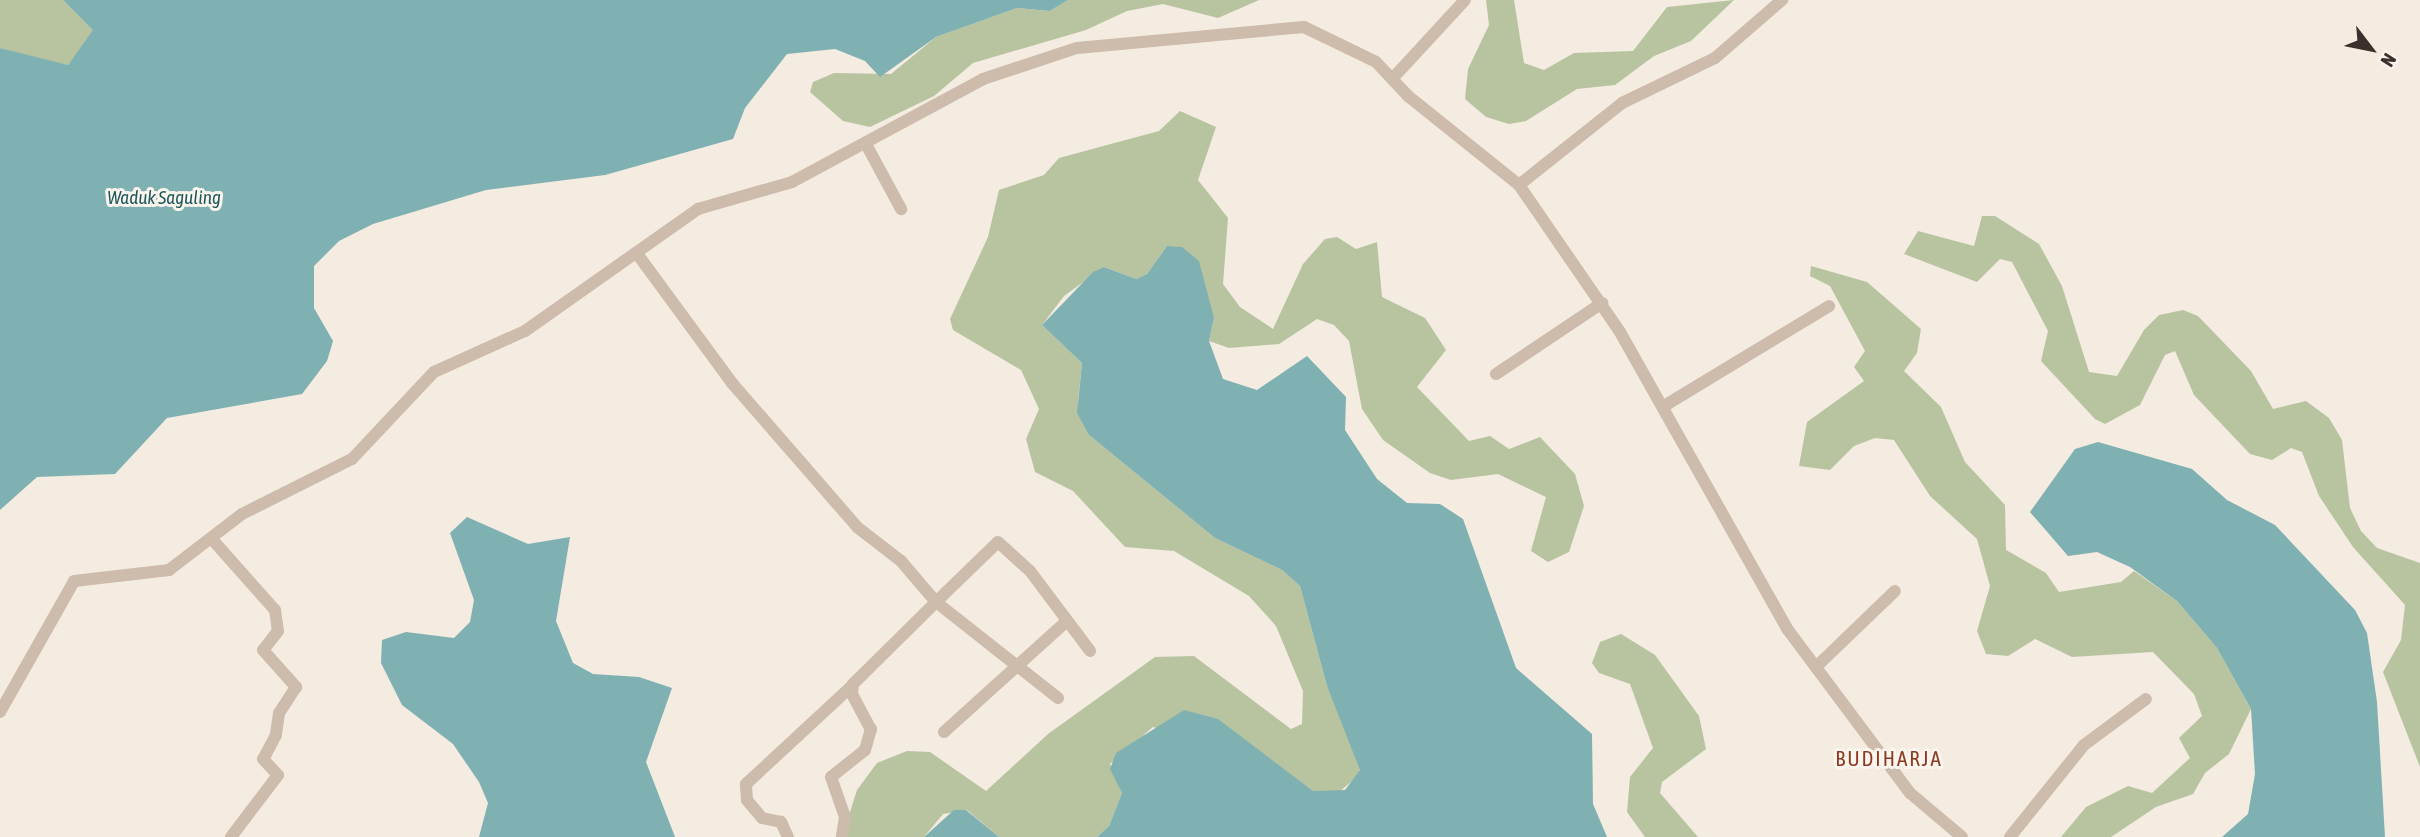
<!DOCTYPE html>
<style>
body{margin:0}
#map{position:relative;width:2420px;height:837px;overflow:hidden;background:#f4ebe1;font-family:"Asap Condensed",sans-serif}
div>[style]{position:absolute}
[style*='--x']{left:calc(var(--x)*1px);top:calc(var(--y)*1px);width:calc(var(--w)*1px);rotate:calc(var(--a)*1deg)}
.green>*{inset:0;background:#b8c4a0}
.water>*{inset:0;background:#7fb0b2}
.minor>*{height:12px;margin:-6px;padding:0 6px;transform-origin:6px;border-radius:6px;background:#cdbbac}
span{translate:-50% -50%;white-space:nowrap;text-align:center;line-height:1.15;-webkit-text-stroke:6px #fbf5ee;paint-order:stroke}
.water-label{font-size:19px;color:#1f5a5e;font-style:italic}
.quarter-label{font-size:21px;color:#8c3b22;letter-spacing:2px}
.north{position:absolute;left:2336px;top:14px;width:70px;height:70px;-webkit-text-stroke:5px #fbf5ee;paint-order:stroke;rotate:122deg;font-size:19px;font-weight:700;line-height:28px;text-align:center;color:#3b302b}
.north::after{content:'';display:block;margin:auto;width:24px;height:32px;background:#3b302b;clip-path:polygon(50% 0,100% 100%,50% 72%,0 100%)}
</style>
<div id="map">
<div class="green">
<i style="clip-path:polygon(0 0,63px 0,94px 30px,68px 65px,42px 62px,0 48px)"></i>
<i style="clip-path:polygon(1068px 0,1259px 0,1218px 18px,1163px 4px,1127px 11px,1086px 30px,973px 63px,934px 96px,870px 127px,843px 121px,810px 92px,813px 82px,834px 73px,891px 74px,936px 37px,1017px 8px,1050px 11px)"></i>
<i style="clip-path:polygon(1486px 0,1514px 0,1524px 63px,1544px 70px,1574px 53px,1633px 51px,1667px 7px,1734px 0,1691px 41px,1654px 56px,1615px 85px,1577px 89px,1526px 121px,1509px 124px,1486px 117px,1465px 99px,1468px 69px,1489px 25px)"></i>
<i style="clip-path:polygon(1180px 111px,1216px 127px,1198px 180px,1228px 218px,1223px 284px,1240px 307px,1273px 329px,1303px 264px,1325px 239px,1337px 237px,1356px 249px,1377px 242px,1382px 297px,1425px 318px,1446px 350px,1417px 387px,1469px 441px,1490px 436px,1509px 449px,1540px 437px,1575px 474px,1584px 506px,1569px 552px,1548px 562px,1531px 551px,1546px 497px,1498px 474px,1451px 480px,1430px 473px,1383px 440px,1362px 409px,1349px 341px,1334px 325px,1317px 319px,1279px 344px,1229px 348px,1209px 341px,1214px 318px,1167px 246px,1147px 274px,1136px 279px,1104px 267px,1064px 296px,1042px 325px,1082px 363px,1078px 400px,1089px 435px,1215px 538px,1282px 570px,1300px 586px,1327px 686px,1361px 765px,1358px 776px,1339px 792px,1313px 791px,1274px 764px,1153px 727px,1110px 764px,1122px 793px,1109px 826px,1097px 837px,999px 837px,967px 810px,943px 814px,924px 837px,842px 837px,857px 790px,877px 763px,907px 751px,930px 752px,986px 791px,1048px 734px,1155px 657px,1194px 656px,1291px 729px,1302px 724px,1303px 691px,1276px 626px,1249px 596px,1174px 551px,1125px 547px,1073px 491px,1035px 472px,1026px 439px,1039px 409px,1021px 370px,953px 330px,950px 319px,988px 237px,999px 190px,1044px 175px,1059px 158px,1159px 131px)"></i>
<i style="clip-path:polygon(1982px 216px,1995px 216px,2039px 244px,2062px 286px,2089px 372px,2117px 376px,2144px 330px,2159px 315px,2183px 310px,2198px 316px,2251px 371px,2273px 409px,2306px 401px,2329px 418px,2342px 440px,2350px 508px,2361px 531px,2377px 548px,2420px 563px,2420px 767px,2383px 672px,2401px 640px,2405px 605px,2353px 547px,2319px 496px,2302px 452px,2291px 448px,2272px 460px,2250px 454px,2194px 395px,2175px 351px,2165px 355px,2140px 405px,2105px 424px,2095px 419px,2041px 361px,2048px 331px,2012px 262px,2000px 259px,1977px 282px,1904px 254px,1918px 231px,1974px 246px)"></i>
<i style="clip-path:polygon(1811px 266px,1867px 282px,1921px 329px,1917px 353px,1904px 371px,1941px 407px,1965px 462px,2005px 505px,2006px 550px,2046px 573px,2059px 592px,2121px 582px,2134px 571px,2177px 601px,2217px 648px,2251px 709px,2229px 754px,2205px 773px,2193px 794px,2156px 807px,2111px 837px,2061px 837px,2086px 807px,2128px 786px,2152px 793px,2190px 758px,2179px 738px,2202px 716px,2194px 694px,2153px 652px,2072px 657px,2035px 639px,2008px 656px,1986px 654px,1977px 631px,1990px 586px,1977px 539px,1930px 496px,1894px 440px,1875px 438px,1854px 446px,1830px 470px,1799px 466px,1807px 422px,1864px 381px,1854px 367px,1865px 351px,1830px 286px,1810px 276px)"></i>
<i style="clip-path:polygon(1621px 634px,1655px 655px,1699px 716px,1706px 749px,1662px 782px,1660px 793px,1698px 837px,1645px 837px,1627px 812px,1630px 777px,1653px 748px,1630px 684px,1599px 673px,1592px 663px,1600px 642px)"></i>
</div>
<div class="water">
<i style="clip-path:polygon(63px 0,1068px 0,1050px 11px,1017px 8px,936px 37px,880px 77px,865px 61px,835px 49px,787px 54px,745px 108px,733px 139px,605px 175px,486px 190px,373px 224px,339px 241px,314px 266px,314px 308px,333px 341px,327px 361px,302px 394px,167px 418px,115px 474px,37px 477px,0 510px,0 48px,68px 65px,93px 30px)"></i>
<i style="clip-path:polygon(1167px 246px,1182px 247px,1199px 261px,1214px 318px,1209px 341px,1223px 379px,1257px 390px,1307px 356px,1346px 397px,1345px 430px,1377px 479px,1407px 503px,1440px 504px,1463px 519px,1516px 668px,1592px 734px,1593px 804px,1607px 837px,1097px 837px,1109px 826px,1122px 793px,1110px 769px,1116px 753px,1184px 710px,1218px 719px,1313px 791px,1345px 790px,1360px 770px,1327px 686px,1300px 586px,1282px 570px,1215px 538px,1089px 435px,1077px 413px,1082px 363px,1042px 325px,1093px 272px,1104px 267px,1136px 279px,1147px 274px)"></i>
<i style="clip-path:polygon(2098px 442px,2192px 469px,2227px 500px,2275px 525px,2355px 610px,2367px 633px,2377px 702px,2385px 837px,2222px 837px,2248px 814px,2255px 774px,2251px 709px,2217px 648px,2177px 601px,2130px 567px,2097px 552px,2068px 556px,2030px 512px,2075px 449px)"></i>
<i style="clip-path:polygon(467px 517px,528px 544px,570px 537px,556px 621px,573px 663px,593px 674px,639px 677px,672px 688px,646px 762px,675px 837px,479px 837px,488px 803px,479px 782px,453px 744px,402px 705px,381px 663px,382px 640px,406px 632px,454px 638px,470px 622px,474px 600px,450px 533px)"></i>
<i style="clip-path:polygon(954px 810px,966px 810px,999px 837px,924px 837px)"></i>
</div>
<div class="minor">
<i style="--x:1393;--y:78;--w:106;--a:-47.3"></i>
<i style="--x:867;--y:146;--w:72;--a:61.6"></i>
<i style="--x:1519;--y:185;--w:132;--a:-38.5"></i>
<i style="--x:1622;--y:103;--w:103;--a:-25.8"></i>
<i style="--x:1715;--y:58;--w:89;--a:-40.9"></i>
<i style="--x:638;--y:255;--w:159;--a:53.7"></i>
<i style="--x:732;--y:383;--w:191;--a:49"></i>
<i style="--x:857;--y:527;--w:56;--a:37.7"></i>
<i style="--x:901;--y:561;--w:54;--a:49.5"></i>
<i style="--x:936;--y:602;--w:117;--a:135.3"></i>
<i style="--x:853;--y:684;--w:10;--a:96"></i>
<i style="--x:852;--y:694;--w:40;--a:62"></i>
<i style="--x:871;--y:729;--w:22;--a:106"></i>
<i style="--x:865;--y:750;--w:43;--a:141.5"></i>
<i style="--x:831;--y:777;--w:42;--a:70.7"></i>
<i style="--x:845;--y:817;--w:20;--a:99"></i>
<i style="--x:1496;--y:374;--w:128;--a:-33.8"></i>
<i style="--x:1664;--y:406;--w:193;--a:-31.2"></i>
<i style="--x:211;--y:538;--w:96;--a:48.4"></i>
<i style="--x:275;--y:610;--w:21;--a:82"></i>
<i style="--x:278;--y:631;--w:24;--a:128"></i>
<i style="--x:263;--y:650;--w:50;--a:48.3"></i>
<i style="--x:296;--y:687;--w:31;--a:123"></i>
<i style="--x:279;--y:713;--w:22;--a:98"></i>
<i style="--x:276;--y:735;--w:27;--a:118"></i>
<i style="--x:263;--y:759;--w:22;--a:47"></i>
<i style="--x:278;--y:775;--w:78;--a:127.2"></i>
<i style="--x:1817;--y:666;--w:108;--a:-43.9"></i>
<i style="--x:1058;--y:698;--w:155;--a:-141.8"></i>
<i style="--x:936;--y:602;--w:86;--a:-44.1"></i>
<i style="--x:998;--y:542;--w:43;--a:42.2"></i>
<i style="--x:1030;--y:571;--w:100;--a:53.1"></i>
<i style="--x:0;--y:712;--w:150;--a:-60.5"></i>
<i style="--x:74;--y:581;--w:96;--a:-6.6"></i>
<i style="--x:169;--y:570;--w:92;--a:-37.5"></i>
<i style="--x:242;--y:514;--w:123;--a:-26.6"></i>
<i style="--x:352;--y:459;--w:120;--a:-46.7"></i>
<i style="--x:434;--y:372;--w:100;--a:-24.3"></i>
<i style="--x:525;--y:331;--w:212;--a:-35.2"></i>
<i style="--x:698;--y:209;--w:98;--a:-16"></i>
<i style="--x:792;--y:182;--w:217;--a:-28.3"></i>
<i style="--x:983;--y:79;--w:99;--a:-18.3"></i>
<i style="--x:1077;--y:48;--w:228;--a:-5.3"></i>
<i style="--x:1304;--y:27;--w:80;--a:25.9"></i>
<i style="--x:1376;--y:62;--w:47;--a:46.7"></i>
<i style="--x:1408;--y:96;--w:142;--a:38.7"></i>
<i style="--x:1519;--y:185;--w:178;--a:55.5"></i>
<i style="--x:1620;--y:332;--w:342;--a:60.6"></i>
<i style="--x:1788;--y:630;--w:204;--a:53.2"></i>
<i style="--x:1910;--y:793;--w:68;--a:40.2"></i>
<i style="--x:944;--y:732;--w:166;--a:-42.1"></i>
<i style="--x:788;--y:837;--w:17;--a:-115"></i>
<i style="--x:781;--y:822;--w:19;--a:-168"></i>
<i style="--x:762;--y:818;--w:23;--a:-130"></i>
<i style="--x:747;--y:800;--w:16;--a:-94"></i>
<i style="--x:746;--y:784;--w:144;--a:-42.8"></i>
<i style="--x:2010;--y:837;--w:118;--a:-51.2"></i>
<i style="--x:2084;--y:745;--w:77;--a:-36.6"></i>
</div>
<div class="water-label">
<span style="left:164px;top:198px">Waduk Saguling</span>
</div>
<div class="quarter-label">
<span style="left:1889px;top:758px">BUDIHARJA</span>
</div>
<div class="north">N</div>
</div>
